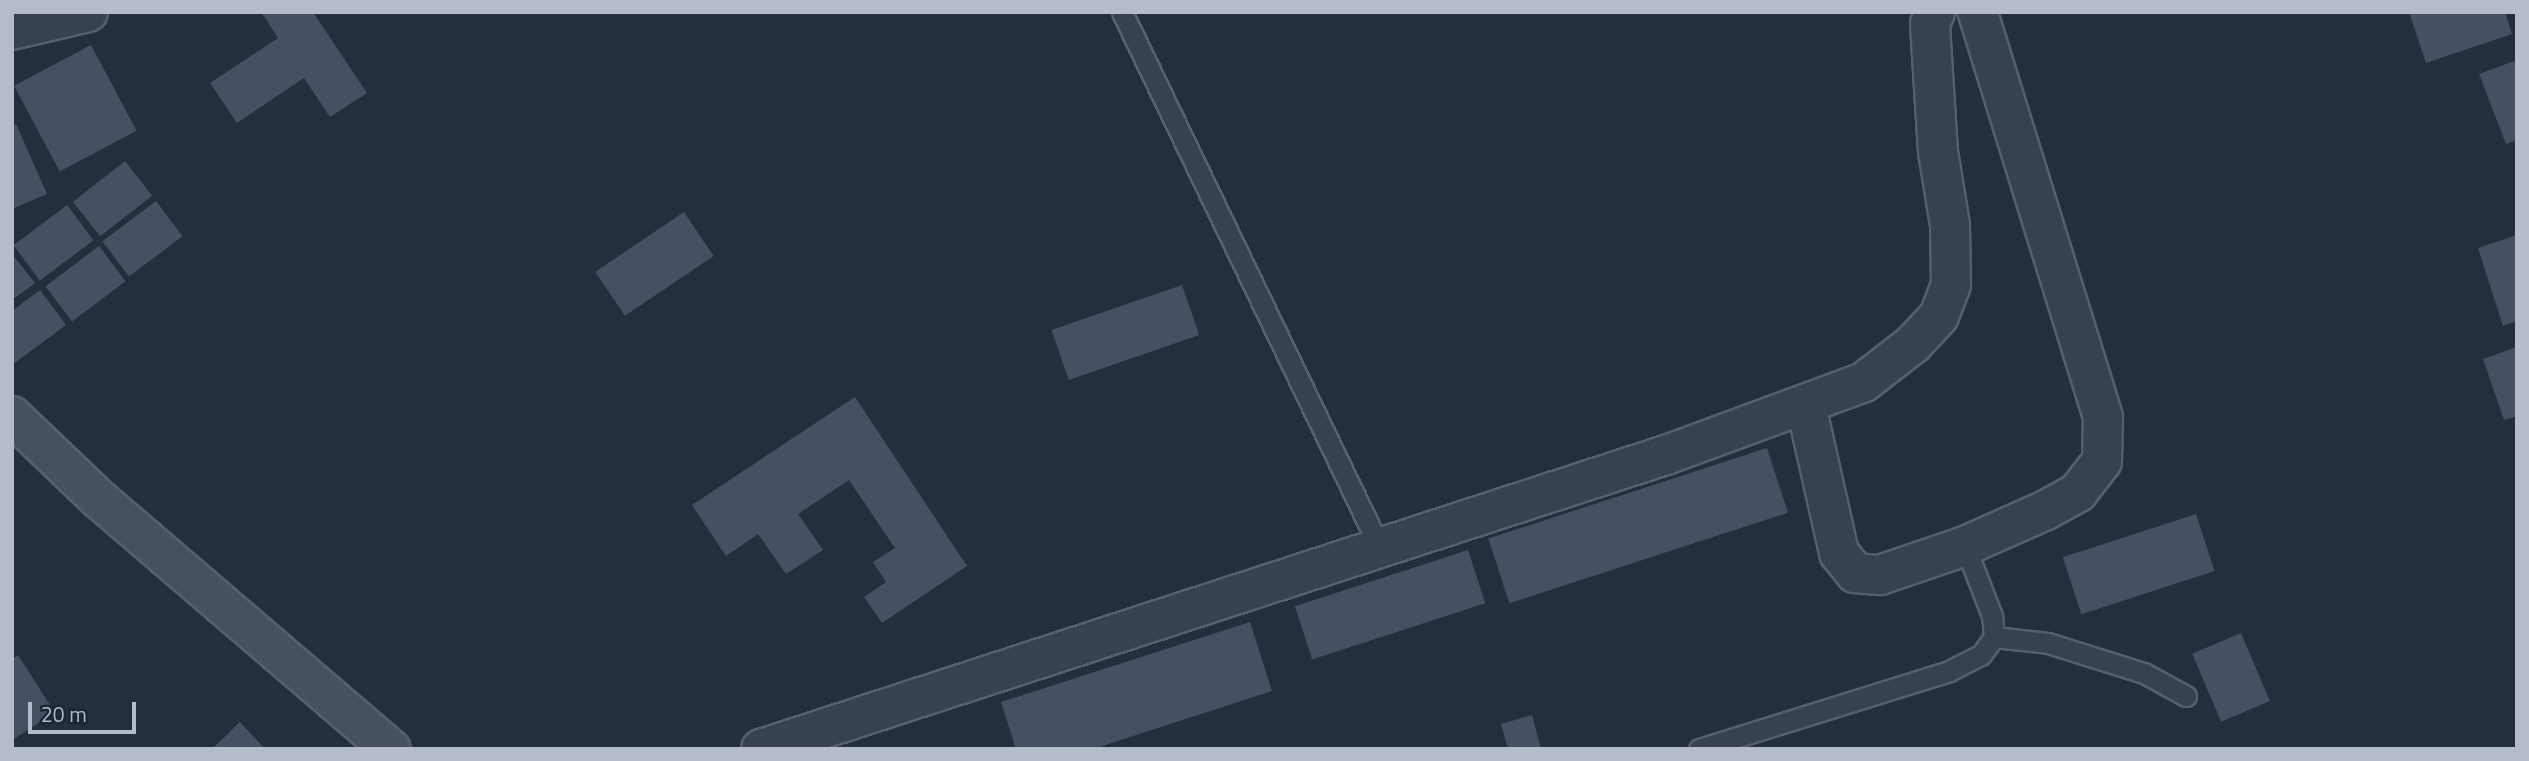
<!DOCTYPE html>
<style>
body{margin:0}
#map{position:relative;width:2529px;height:761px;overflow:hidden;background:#242f3e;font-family:"Titillium Web",sans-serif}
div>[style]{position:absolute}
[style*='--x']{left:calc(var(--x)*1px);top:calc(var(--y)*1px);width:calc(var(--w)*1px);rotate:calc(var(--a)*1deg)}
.building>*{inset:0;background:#455162;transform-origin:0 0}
.roads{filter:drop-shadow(2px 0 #565f6c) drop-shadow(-2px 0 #565f6c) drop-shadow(0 2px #565f6c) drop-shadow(0 -2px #565f6c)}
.lane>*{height:19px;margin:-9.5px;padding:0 9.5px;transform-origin:9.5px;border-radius:9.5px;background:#38414e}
.street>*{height:38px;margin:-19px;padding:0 19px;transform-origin:19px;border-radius:19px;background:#38414e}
.secondary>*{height:38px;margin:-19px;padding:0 19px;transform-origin:19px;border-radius:19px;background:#465061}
span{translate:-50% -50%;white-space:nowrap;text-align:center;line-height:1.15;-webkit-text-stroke:7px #1d2633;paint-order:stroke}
.frame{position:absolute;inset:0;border:14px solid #b4bcc9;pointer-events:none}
.scale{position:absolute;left:28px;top:702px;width:108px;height:32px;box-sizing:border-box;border:4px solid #b4bcc9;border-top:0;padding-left:9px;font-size:21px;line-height:24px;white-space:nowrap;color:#b4bcc9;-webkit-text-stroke:5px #1d2633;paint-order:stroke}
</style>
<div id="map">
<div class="building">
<i style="clip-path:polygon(261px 12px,313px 12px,367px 93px,330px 117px,304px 78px,237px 123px,210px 83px,278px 38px)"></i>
<i style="clip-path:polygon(2409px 12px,2505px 12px,2512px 34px,2426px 63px)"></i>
<i style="left:91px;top:45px;width:97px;height:87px;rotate:62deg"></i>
<i style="clip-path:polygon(2517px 60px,2517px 140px,2506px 144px,2479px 74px)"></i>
<i style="clip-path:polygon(16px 124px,47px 194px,12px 209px,12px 126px)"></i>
<i style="left:125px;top:161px;width:44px;height:66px;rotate:52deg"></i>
<i style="left:156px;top:201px;width:44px;height:67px;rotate:53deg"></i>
<i style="left:67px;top:205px;width:44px;height:67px;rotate:53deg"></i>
<i style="left:684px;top:212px;width:53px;height:107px;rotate:56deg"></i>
<i style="clip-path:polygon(2517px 235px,2517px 321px,2503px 326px,2478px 248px)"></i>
<i style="left:99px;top:246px;width:44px;height:67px;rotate:53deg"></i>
<i style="clip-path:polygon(12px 254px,35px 283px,12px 300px)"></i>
<i style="left:1182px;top:285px;width:53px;height:138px;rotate:71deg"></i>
<i style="clip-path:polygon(40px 290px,66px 325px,12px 365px,12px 311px)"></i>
<i style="clip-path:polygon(2517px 347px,2517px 416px,2504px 420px,2483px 359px)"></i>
<i style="clip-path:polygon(855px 397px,967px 566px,882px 623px,864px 597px,886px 582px,873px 562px,895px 548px,849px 480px,798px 514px,823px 550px,786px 574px,758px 534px,726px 556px,692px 505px)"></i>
<i style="left:1767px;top:448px;width:68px;height:293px;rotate:72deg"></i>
<i style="left:2196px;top:514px;width:60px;height:140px;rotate:72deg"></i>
<i style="left:1468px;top:550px;width:56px;height:182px;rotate:72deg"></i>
<i style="clip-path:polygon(1250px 622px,1272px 691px,1093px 749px,1016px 749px,1001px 702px)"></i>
<i style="left:2241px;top:633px;width:74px;height:53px;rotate:67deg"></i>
<i style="clip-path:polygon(18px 655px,55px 713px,12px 740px,12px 659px)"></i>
<i style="clip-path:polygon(1532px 715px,1541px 749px,1508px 749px,1501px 724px)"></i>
<i style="clip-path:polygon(240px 722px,265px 749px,212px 749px)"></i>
</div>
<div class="roads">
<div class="lane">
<i style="--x:1122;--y:12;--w:593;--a:64.3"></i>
<i style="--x:1994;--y:637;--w:54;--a:6.3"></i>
<i style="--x:2048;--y:643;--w:101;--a:17.4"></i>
<i style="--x:2144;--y:673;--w:48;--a:28.7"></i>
<i style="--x:1699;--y:749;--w:262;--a:-17.3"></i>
<i style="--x:1949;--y:671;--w:36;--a:-27"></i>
<i style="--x:1981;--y:655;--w:22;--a:-54"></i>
<i style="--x:1994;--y:637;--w:21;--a:-95"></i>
<i style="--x:1992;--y:616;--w:75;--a:-111.1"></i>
</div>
<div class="street">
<i style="--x:12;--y:30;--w:78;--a:-13.3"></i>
<i style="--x:1806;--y:406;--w:151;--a:77.3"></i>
<i style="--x:1839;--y:553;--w:26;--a:51"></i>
<i style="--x:1855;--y:573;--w:25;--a:5"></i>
<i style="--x:1880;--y:575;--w:90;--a:-18.8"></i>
<i style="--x:1965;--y:546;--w:89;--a:-24"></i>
<i style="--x:2046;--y:510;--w:37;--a:-29"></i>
<i style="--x:2078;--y:492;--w:39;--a:-52"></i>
<i style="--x:2102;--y:461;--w:44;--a:-88.7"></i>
<i style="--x:2103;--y:417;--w:424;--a:-107.2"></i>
<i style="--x:761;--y:749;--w:952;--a:-18"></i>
<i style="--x:1666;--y:455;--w:211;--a:-20.2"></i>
<i style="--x:1864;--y:382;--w:62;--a:-37.8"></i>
<i style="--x:1913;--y:344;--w:38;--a:-47"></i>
<i style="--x:1939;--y:316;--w:34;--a:-69"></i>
<i style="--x:1951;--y:284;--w:59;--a:-91"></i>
<i style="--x:1950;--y:225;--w:74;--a:-99.3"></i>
<i style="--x:1938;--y:152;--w:128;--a:-93.6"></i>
<i style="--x:1930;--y:24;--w:13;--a:-67"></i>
</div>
<div class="secondary">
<i style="--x:12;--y:416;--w:122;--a:43.7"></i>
<i style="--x:100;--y:500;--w:383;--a:40.6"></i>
</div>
</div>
<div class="frame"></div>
<div class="scale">20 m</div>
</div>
